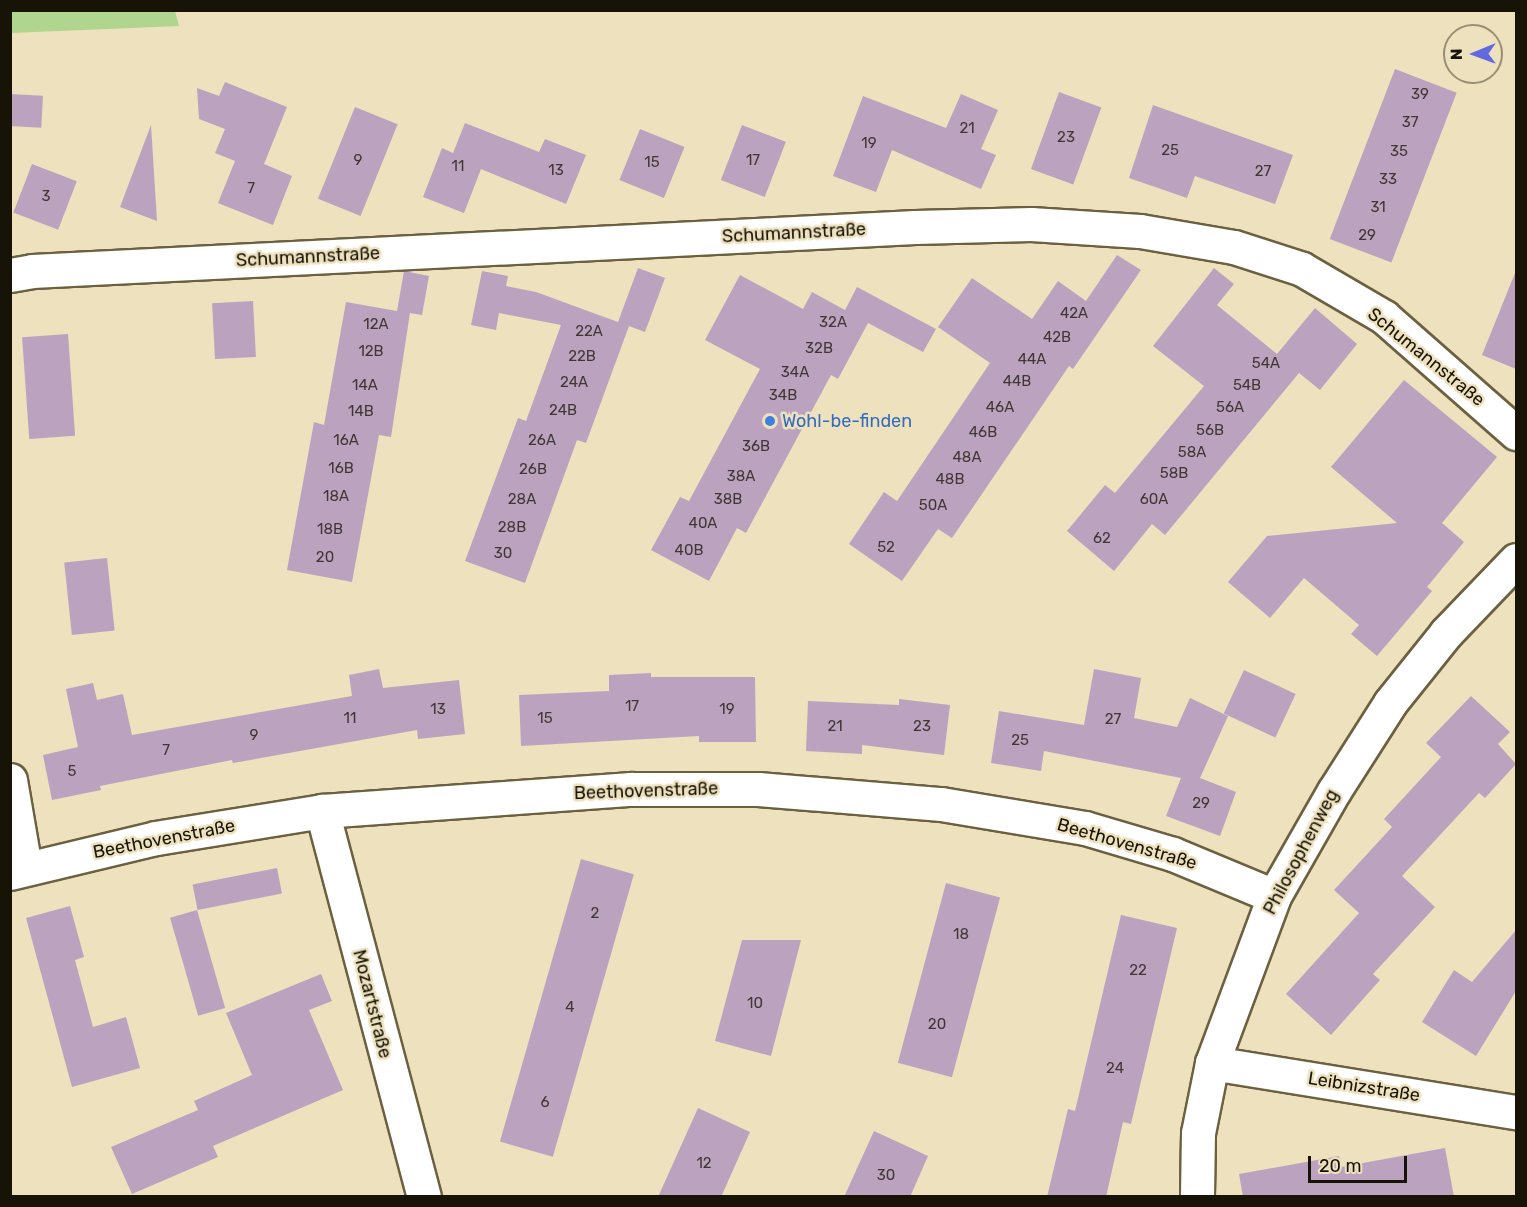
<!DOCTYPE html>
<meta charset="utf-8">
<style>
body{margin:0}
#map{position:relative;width:1527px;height:1207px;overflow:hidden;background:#ede1be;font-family:Rubik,sans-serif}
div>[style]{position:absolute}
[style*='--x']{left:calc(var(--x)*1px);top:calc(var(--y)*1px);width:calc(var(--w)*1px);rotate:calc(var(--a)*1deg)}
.green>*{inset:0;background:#afd58e}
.building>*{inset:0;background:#bba3bf;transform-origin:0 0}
.roads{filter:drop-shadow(2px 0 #6b6141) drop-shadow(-2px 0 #6b6141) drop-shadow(0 2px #6b6141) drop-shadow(0 -2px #6b6141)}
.minor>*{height:33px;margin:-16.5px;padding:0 16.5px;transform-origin:16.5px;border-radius:16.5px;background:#fff}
.dots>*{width:16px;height:16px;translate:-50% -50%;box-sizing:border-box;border:3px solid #ede1be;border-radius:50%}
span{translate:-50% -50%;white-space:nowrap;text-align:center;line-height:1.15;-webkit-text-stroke:5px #ede1be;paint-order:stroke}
.number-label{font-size:15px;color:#403735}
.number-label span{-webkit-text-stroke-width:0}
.street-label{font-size:18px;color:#171307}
.shop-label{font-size:18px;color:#366cbe}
.left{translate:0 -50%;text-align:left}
.frame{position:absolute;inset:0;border:12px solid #171307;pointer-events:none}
.north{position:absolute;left:1443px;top:24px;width:60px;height:60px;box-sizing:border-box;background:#ede1be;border:2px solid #978f75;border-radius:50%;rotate:269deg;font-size:16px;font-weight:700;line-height:24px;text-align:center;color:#171307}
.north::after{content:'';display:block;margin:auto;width:21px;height:27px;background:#6268e0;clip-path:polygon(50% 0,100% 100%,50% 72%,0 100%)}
.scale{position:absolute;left:1308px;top:1156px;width:99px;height:27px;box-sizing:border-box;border:3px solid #171307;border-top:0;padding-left:8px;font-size:18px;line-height:21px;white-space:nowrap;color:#171307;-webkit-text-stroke:4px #ede1be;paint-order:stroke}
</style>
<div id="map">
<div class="green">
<i style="clip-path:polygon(10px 11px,175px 11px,179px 26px,11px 33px)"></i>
</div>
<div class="building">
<i style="left:1395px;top:69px;width:66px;height:182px;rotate:21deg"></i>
<i style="clip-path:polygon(225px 82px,287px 107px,264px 164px,292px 176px,273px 225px,218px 203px,235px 161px,215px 153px,225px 129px,199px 119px,197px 88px,219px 96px)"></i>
<i style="left:1059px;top:92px;width:45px;height:82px;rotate:20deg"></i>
<i style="left:10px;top:94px;width:33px;height:32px;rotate:3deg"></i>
<i style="clip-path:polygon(961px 94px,998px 110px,981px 149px,996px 155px,981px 189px,892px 150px,876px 192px,833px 176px,863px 96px,946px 128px)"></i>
<i style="clip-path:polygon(1153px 105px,1293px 155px,1275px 204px,1195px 176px,1187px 198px,1129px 178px)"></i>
<i style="left:355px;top:107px;width:46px;height:99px;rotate:22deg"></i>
<i style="clip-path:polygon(465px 123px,539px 152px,545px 139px,586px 155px,566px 204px,481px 169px,464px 213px,423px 197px,442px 148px,453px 153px)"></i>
<i style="clip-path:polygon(151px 125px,157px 221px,120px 207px)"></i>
<i style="left:742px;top:125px;width:47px;height:59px;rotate:21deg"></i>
<i style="left:640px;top:129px;width:48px;height:55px;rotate:22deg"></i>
<i style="left:32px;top:164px;width:48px;height:52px;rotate:21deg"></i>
<i style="clip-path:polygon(1117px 255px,1141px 270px,1073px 369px,1069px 366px,952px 538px,938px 529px,902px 581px,849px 544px,884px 492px,897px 501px,990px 363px,938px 327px,972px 278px,1032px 319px,1058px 281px,1086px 301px)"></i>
<i style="clip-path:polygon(638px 268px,665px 278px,645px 332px,629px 326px,586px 443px,577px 440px,525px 583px,465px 561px,518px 418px,526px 421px,561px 325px,499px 313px,496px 330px,471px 325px,482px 271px,508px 276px,506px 286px,536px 292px,618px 322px)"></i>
<i style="clip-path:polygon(1214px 268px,1234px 284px,1217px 305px,1277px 354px,1315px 308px,1357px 344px,1320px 390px,1299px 373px,1165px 535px,1152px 524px,1114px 571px,1067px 531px,1105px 485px,1115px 493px,1204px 386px,1153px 346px)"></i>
<i style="clip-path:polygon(404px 271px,429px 276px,422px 315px,410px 313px,391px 437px,379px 435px,352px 582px,287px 570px,314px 422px,324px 425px,346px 302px,397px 311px)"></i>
<i style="clip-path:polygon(1515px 273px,1516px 274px,1516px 369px,1482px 355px)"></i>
<i style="clip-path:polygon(740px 275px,803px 309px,812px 292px,845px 310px,857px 287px,936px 329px,923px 352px,868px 323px,838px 379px,831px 375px,746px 533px,737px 528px,709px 581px,651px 550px,680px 497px,689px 501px,760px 369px,705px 340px)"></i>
<i style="left:253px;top:301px;width:56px;height:41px;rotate:87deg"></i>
<i style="left:68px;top:334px;width:102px;height:46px;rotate:86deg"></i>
<i style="clip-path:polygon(1404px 380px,1497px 457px,1442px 523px,1464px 542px,1427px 587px,1432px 591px,1377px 656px,1351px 634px,1359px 625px,1304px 578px,1270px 618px,1228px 582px,1267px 536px,1397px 523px,1331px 467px)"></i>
<i style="left:107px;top:558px;width:73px;height:43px;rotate:84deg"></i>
<i style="clip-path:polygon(379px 669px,383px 688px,459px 680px,465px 734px,418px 739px,417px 730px,233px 763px,232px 760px,100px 786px,101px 790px,52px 800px,43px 755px,78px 747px,66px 689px,93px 683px,97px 700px,123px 694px,132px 735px,352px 696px,349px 675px)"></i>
<i style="clip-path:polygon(1094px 669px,1141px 678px,1134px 718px,1177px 727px,1190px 698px,1228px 716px,1200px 778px,1236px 792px,1220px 836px,1166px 816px,1181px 778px,1044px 751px,1041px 771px,991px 763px,999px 711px,1084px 725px)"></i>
<i style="left:1244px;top:670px;width:57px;height:48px;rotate:25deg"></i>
<i style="clip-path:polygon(651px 673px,651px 677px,755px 677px,756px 742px,699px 742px,699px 736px,521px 746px,519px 695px,609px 691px,609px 675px)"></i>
<i style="clip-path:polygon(1471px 696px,1510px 732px,1498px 744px,1516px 764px,1485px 798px,1479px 793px,1402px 876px,1435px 907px,1373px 974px,1380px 980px,1331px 1035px,1286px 994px,1359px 913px,1334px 890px,1392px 827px,1384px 819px,1441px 757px,1426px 743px)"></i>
<i style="clip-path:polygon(899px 699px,950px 705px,944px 755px,862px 745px,862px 754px,806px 751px,808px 701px,899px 705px)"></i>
<i style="left:581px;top:859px;width:55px;height:294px;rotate:16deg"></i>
<i style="left:277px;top:868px;width:26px;height:86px;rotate:79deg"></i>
<i style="left:946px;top:883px;width:56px;height:186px;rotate:15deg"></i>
<i style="clip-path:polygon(70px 906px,84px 957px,75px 960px,93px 1027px,126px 1017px,140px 1068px,72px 1087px,26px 918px)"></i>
<i style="left:197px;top:910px;width:102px;height:28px;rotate:74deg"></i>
<i style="clip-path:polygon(1121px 915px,1177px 928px,1131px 1124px,1123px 1122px,1106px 1197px,1047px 1197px,1068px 1109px,1075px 1111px)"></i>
<i style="clip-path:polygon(1516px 930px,1516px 991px,1476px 1056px,1422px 1022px,1454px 970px,1472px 982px)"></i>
<i style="clip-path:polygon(742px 940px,801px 940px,771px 1056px,715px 1041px)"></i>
<i style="clip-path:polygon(321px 974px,332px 1001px,309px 1010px,343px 1090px,213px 1146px,218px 1157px,132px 1194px,111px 1147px,198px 1110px,194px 1101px,252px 1075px,226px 1013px)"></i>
<i style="clip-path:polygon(698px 1108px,750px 1132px,721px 1197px,658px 1197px)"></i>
<i style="clip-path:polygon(874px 1131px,928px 1156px,910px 1197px,844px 1197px)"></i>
<i style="clip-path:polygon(1445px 1148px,1454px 1197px,1243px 1197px,1239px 1174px,1339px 1156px,1341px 1167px)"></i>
</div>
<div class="roads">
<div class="minor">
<i style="--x:10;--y:275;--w:22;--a:-10"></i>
<i style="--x:32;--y:271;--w:884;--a:-2.85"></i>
<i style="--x:915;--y:227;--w:116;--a:-1.5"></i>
<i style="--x:1031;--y:224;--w:109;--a:3.7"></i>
<i style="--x:1140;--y:231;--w:95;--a:9.7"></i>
<i style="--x:1234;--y:247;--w:71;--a:17.9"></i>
<i style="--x:1302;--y:269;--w:95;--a:30.3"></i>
<i style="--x:1384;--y:317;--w:176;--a:41.3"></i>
<i style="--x:10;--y:780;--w:89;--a:80.3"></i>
<i style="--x:322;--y:811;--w:398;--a:75.2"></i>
<i style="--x:10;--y:873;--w:150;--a:-13.5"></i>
<i style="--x:156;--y:838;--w:168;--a:-9.2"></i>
<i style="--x:322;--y:811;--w:310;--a:-4.1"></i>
<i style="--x:631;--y:789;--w:127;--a:0"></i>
<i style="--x:758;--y:789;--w:184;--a:4.7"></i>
<i style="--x:941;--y:804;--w:146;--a:9.5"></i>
<i style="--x:1085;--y:828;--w:92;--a:16.5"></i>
<i style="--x:1173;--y:854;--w:109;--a:22.6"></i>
<i style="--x:1212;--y:1063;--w:308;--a:9.2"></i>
<i style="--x:1197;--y:1196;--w:63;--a:-89.1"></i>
<i style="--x:1198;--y:1133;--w:71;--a:-78.7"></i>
<i style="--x:1212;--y:1063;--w:178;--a:-69.6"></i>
<i style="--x:1274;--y:896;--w:121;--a:-60.3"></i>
<i style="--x:1334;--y:791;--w:104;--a:-57.5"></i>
<i style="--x:1390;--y:703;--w:90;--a:-51.3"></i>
<i style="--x:1446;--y:633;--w:101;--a:-46.2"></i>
</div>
</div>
<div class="dots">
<i style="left:770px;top:421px;background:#3f7fe0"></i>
</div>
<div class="number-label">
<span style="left:1420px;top:95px">39</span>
<span style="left:1410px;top:123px">37</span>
<span style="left:967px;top:129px">21</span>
<span style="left:1066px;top:138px">23</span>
<span style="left:869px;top:144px">19</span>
<span style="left:1170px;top:151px">25</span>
<span style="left:1399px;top:152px">35</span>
<span style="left:358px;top:161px">9</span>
<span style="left:753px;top:161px">17</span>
<span style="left:652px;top:163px">15</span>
<span style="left:458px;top:167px">11</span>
<span style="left:556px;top:171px">13</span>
<span style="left:1263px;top:172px">27</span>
<span style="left:1388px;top:180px">33</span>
<span style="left:251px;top:189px">7</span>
<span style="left:46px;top:197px">3</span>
<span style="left:1378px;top:208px">31</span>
<span style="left:1367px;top:236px">29</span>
<span style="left:1074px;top:314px">42A</span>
<span style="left:833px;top:323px">32A</span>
<span style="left:376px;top:325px">12A</span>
<span style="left:589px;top:332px">22A</span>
<span style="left:1057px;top:338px">42B</span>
<span style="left:819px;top:349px">32B</span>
<span style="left:371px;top:352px">12B</span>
<span style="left:582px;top:357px">22B</span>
<span style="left:1032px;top:360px">44A</span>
<span style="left:1266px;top:364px">54A</span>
<span style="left:795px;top:373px">34A</span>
<span style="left:1017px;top:382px">44B</span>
<span style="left:574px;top:383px">24A</span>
<span style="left:365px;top:386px">14A</span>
<span style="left:1247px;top:386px">54B</span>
<span style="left:783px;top:396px">34B</span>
<span style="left:1000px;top:408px">46A</span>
<span style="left:1230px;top:408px">56A</span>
<span style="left:563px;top:411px">24B</span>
<span style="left:361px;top:412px">14B</span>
<span style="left:1210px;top:431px">56B</span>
<span style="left:983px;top:433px">46B</span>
<span style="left:346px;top:441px">16A</span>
<span style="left:542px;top:441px">26A</span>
<span style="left:756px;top:447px">36B</span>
<span style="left:1192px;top:453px">58A</span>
<span style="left:967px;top:458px">48A</span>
<span style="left:341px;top:469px">16B</span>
<span style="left:533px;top:470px">26B</span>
<span style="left:1174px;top:474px">58B</span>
<span style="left:741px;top:477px">38A</span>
<span style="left:950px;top:480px">48B</span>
<span style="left:336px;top:497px">18A</span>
<span style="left:522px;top:500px">28A</span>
<span style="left:728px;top:500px">38B</span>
<span style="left:1154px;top:500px">60A</span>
<span style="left:933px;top:506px">50A</span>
<span style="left:703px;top:524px">40A</span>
<span style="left:512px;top:528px">28B</span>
<span style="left:330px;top:530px">18B</span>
<span style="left:1102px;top:539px">62</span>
<span style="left:886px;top:548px">52</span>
<span style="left:689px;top:551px">40B</span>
<span style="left:503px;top:554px">30</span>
<span style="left:325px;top:558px">20</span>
<span style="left:632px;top:707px">17</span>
<span style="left:438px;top:710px">13</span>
<span style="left:727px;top:710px">19</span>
<span style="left:350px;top:719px">11</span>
<span style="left:545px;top:719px">15</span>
<span style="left:1113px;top:720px">27</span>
<span style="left:835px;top:727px">21</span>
<span style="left:922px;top:727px">23</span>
<span style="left:254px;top:736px">9</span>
<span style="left:1020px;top:741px">25</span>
<span style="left:166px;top:751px">7</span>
<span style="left:72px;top:772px">5</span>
<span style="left:1201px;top:804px">29</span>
<span style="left:595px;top:914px">2</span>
<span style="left:961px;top:935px">18</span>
<span style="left:1138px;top:971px">22</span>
<span style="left:755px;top:1004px">10</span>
<span style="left:570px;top:1008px">4</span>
<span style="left:937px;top:1025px">20</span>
<span style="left:1115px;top:1069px">24</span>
<span style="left:545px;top:1103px">6</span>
<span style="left:704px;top:1164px">12</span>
<span style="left:886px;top:1176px">30</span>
</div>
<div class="street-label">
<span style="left:794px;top:233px;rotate:-3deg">Schumannstraße</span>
<span style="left:308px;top:257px;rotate:-3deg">Schumannstraße</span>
<span style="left:1426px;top:357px;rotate:39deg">Schumannstraße</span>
<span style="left:646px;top:791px;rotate:-2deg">Beethovenstraße</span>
<span style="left:164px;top:839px;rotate:-11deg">Beethovenstraße</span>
<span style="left:1127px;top:844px;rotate:16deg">Beethovenstraße</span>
<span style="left:1301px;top:852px;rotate:-62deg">Philosophenweg</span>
<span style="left:372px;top:1004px;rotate:76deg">Mozartstraße</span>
<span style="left:1364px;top:1087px;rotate:9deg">Leibnizstraße</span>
</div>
<div class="shop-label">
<span class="left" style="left:782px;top:421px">Wohl-be-finden</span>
</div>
<div class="frame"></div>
<div class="north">N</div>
<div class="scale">20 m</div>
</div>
